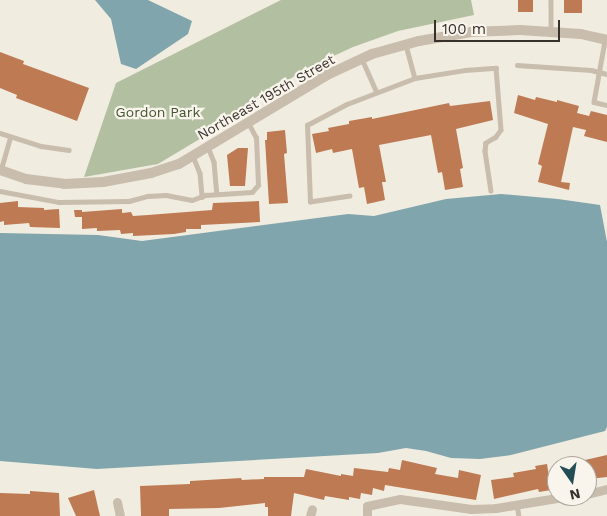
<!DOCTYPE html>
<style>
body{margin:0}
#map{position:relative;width:607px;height:516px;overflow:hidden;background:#f1ece0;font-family:"Work Sans",sans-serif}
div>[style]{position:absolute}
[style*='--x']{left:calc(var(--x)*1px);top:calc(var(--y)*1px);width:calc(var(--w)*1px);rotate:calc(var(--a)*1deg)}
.green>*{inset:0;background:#b2c0a1}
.water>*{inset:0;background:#81a5ac}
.building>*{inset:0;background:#bd7a53;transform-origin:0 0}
.service>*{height:4.5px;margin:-2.25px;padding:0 2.25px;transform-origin:2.25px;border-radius:2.25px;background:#c9bdad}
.minor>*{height:9px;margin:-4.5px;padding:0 4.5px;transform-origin:4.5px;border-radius:4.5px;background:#c9bdad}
.tertiary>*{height:10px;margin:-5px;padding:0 5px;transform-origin:5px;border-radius:5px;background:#c9bdad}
span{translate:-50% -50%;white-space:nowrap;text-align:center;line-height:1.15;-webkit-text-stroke:4.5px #f9f5ed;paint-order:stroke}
.street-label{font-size:14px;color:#38312b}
.park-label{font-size:14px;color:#435430}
.north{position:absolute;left:547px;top:456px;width:50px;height:50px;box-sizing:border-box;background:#f9f5ed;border:1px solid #aca79f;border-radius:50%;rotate:167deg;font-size:14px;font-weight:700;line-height:20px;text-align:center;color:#38312b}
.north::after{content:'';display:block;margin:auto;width:18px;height:22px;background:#234d56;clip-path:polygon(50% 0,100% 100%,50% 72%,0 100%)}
.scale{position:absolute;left:434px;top:20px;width:126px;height:22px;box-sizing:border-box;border:2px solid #38312b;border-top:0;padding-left:6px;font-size:15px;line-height:18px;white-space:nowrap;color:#38312b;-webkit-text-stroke:4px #f9f5ed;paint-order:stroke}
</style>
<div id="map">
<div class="green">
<i style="clip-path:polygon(281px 0,471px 0,474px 15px,398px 31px,353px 47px,310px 67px,263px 95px,218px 128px,158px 164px,84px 177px,116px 83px)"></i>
</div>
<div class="water">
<i style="clip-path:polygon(95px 0,148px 0,192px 21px,188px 34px,136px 69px,121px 64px,111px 19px)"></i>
<i style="clip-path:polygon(501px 194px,558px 199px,600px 205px,607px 242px,607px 427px,605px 431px,511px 455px,480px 459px,451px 458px,426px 451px,406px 448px,378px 453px,97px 469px,0 461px,0 233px,98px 235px,142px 241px,348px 214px,374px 216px,446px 199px)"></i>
</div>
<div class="building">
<i style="left:518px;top:0;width:15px;height:12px"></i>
<i style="left:564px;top:0;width:18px;height:13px"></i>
<i style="clip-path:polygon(0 52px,24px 61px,23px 64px,89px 88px,77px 121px,16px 98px,17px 95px,0 88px)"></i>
<i style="clip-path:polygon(518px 95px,535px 100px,536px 97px,557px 102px,557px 100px,579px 106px,577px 113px,589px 116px,591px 111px,607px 115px,607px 142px,584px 136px,586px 130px,573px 127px,561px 182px,570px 183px,569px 190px,538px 182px,542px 166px,538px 164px,548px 124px,514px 113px)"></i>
<i style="clip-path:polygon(490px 101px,493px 120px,456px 129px,463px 168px,460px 169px,463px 187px,445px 190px,442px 172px,438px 173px,431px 135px,379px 145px,386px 182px,382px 182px,385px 200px,367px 204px,364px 187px,359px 188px,352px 149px,333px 153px,332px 149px,316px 153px,312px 134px,329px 131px,328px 128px,349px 124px,349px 121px,372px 117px,372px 119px,449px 103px,450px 106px)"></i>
<i style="clip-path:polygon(285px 130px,287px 153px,284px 154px,288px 203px,269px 204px,265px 140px,267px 140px,267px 132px)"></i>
<i style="clip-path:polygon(238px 148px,248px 148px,245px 186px,230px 186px,227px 155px)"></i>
<i style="clip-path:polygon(18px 201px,18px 207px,44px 208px,44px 210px,59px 209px,60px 228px,30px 227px,29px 223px,4px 225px,4px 221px,0 222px,0 203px)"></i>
<i style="clip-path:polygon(259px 201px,260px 222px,201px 225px,201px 229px,186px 229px,186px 232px,174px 234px,133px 236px,133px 233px,121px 234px,120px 230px,97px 231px,97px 228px,82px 229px,82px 217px,75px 217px,74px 210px,82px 210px,82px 212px,122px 209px,122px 213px,131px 212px,133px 216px,148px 215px,212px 210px,213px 203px)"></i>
<i style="clip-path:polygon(607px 455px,607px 477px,589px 479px,585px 460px)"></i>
<i style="clip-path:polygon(402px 460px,437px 468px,435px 474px,458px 478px,459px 470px,481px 475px,476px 500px,385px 485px,384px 491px,373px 488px,372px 495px,361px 493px,360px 499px,349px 497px,349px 500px,325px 496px,324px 500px,294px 493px,291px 516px,268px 516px,268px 507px,265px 507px,265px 503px,219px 508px,169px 509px,169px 516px,141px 516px,140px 486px,190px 484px,190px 481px,241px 478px,242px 480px,264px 479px,264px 477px,304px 477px,306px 469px,341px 476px,341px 474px,353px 476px,354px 468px,388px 472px,389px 468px,400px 470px)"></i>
<i style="clip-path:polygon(547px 464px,551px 490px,539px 492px,538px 489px,494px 499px,491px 480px,514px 477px,513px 473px,536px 469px,535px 466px)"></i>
<i style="clip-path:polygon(94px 490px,100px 516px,76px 516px,68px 498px)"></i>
<i style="clip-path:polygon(30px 491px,59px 493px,60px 516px,0 516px,0 493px,30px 494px)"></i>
</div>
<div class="service">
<i style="--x:551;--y:0;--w:31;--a:90"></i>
<i style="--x:605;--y:41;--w:62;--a:100.2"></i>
<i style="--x:594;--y:102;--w:13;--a:13"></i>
<i style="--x:406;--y:45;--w:34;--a:75"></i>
<i style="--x:362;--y:59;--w:36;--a:66"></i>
<i style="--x:517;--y:65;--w:74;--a:3.9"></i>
<i style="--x:591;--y:70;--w:16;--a:14"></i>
<i style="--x:0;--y:133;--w:43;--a:17.6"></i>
<i style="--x:41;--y:146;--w:28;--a:8"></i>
<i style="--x:208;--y:147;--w:16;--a:68"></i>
<i style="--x:214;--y:162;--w:32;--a:85"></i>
<i style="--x:193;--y:156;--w:18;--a:68"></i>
<i style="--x:200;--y:173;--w:24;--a:85"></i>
<i style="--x:1;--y:169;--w:33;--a:-74"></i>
<i style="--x:0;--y:191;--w:60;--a:10.6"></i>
<i style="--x:59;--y:202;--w:70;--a:-0.8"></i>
<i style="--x:129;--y:201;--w:20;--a:-15"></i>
<i style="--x:148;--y:196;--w:18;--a:-3"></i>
<i style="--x:166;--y:195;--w:26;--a:11"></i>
<i style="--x:192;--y:200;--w:15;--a:-20"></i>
<i style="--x:206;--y:195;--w:46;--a:-3.7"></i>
<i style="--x:252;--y:192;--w:9;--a:-49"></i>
<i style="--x:258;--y:185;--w:47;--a:-92.4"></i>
<i style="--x:256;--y:138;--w:17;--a:-118"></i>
<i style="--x:350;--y:196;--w:40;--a:171.5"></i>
<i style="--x:310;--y:202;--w:77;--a:-92.2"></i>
<i style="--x:307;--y:125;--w:45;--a:-27.7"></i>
<i style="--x:347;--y:104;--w:73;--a:-20.9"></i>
<i style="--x:415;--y:78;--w:51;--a:-9.1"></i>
<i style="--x:465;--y:70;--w:31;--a:-4"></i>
<i style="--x:496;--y:68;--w:62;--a:85.4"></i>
<i style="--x:501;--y:130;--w:9;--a:126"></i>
<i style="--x:496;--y:137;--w:12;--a:149"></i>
<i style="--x:486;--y:143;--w:8;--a:97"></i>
<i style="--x:485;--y:151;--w:40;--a:81.5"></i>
<i style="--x:517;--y:504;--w:12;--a:81"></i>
</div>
<div class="minor">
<i style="--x:587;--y:494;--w:21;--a:-14"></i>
<i style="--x:117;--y:502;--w:14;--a:78"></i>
<i style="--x:310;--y:516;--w:7;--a:-74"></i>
<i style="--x:367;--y:516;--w:10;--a:-90"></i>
<i style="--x:367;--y:506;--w:34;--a:-12"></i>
<i style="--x:400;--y:499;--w:72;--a:8"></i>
<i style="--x:471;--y:509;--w:25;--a:-2"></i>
<i style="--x:496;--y:508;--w:74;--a:-9.3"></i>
</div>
<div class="tertiary">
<i style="--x:0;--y:170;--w:28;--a:19"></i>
<i style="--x:26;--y:179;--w:38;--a:7"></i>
<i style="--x:64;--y:184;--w:39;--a:-3"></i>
<i style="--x:103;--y:182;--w:49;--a:-10.6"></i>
<i style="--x:151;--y:173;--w:29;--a:-18"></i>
<i style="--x:179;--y:164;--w:173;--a:-31"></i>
<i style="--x:327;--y:75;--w:50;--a:-25"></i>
<i style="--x:372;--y:54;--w:49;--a:-15.5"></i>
<i style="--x:419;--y:41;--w:53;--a:-9.8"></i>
<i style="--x:471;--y:32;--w:49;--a:-2.3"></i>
<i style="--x:520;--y:30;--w:61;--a:3.8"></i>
<i style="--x:581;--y:34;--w:27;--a:13"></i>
</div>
<div class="street-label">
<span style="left:266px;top:97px;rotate:-30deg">Northeast 195th Street</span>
</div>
<div class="park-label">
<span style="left:158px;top:112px">Gordon Park</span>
</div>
<div class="north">N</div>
<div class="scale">100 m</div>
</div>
